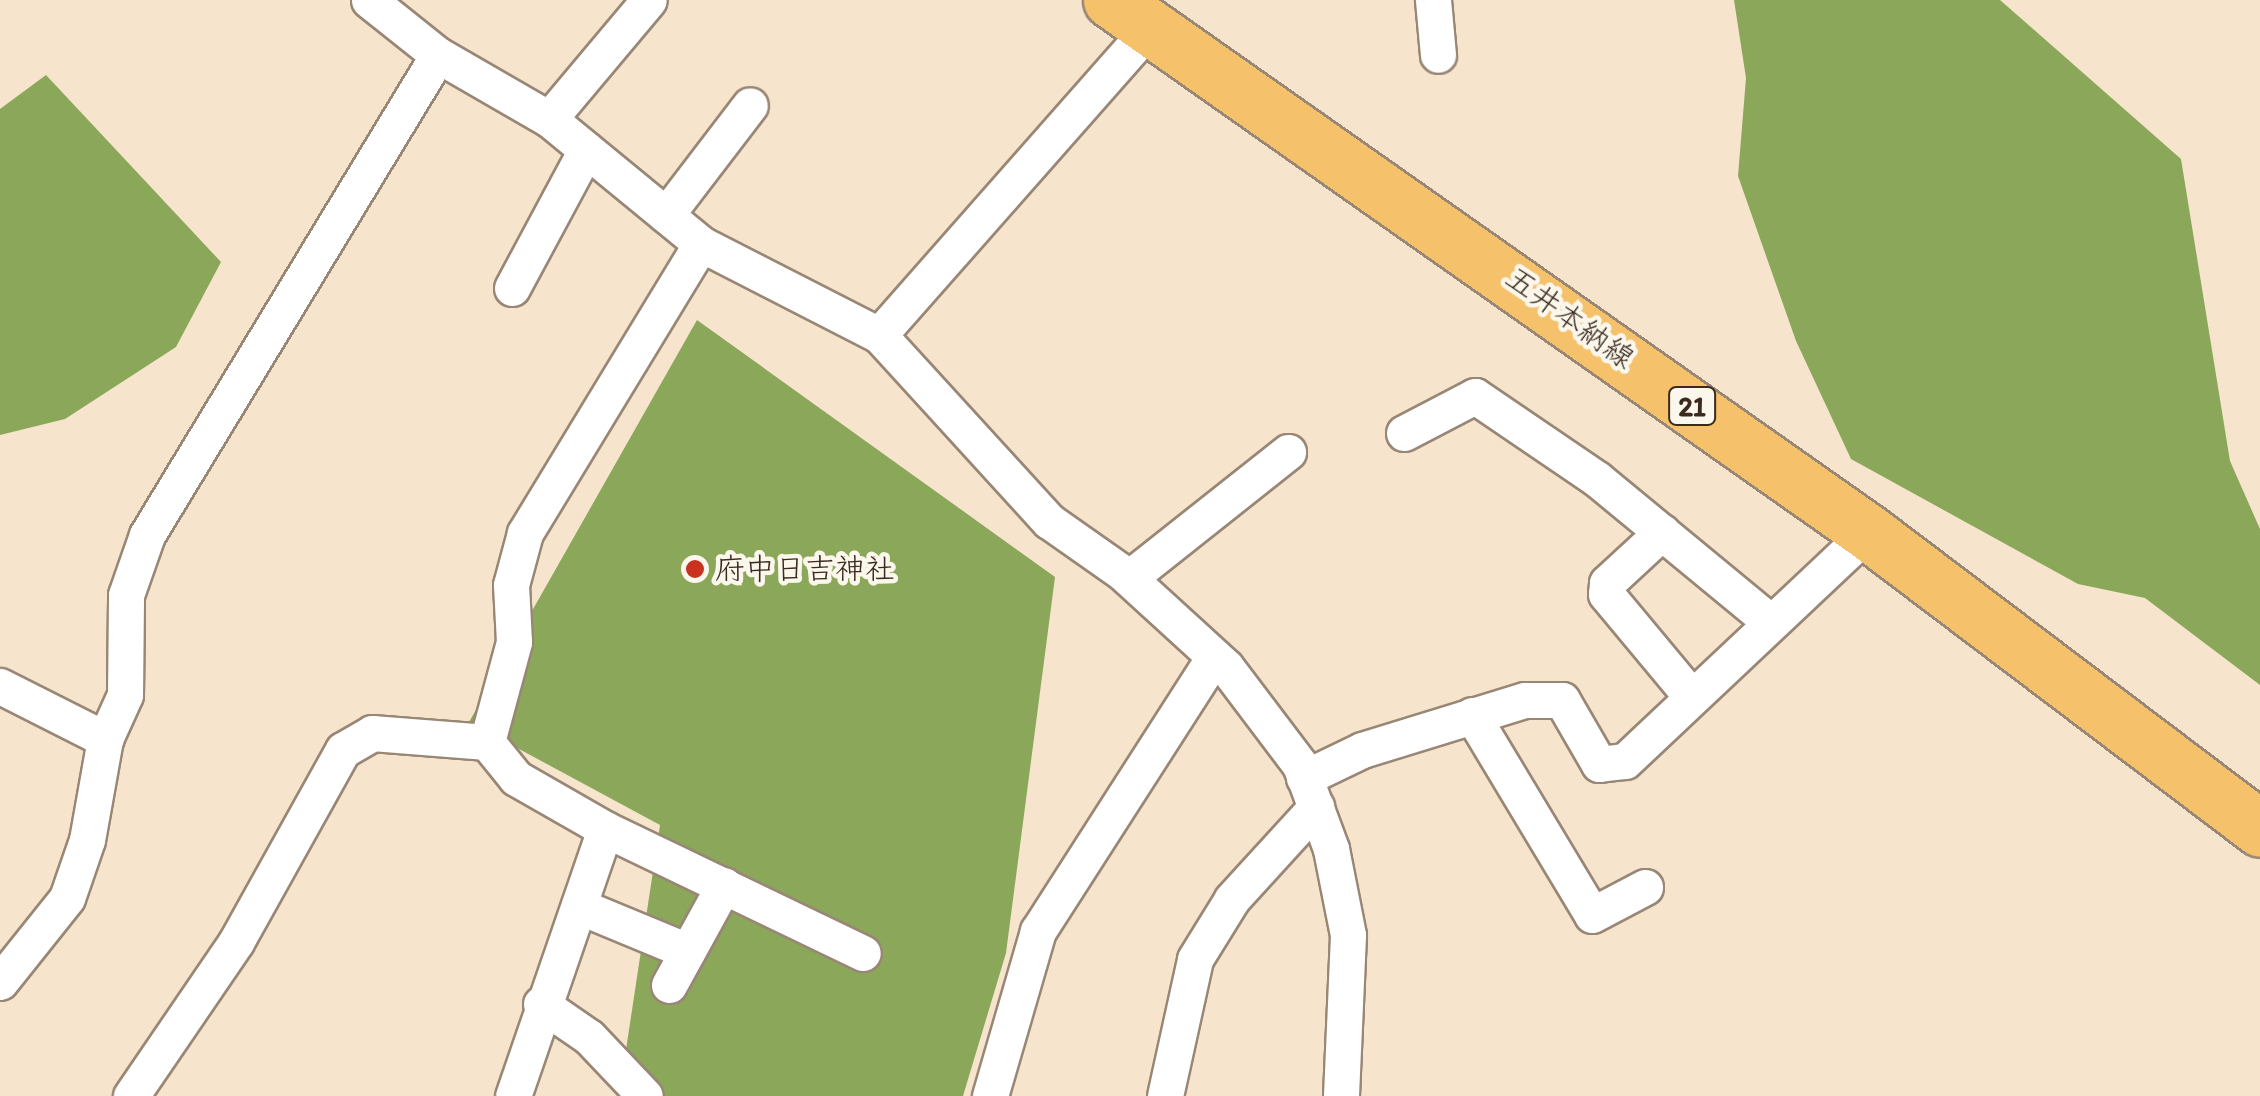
<!DOCTYPE html>
<meta charset="utf-8">
<style>
body{margin:0}
#map{position:relative;width:2260px;height:1096px;overflow:hidden;background:#f7e4cd;font-family:Itim,"Klee One",sans-serif}
div>[style]{position:absolute}
[style*='--x']{left:calc(var(--x)*1px);top:calc(var(--y)*1px);width:calc(var(--w)*1px);rotate:calc(var(--a)*1deg)}
.forest>*{inset:0;background:#8aa75a}
.roads{filter:drop-shadow(2px 0 #998776) drop-shadow(-2px 0 #998776) drop-shadow(0 2px #998776) drop-shadow(0 -2px #998776)}
.street>*{height:35px;margin:-17.5px;padding:0 17.5px;transform-origin:17.5px;border-radius:17.5px;background:#fff}
.primary>*{height:55px;margin:-27.5px;padding:0 27.5px;transform-origin:27.5px;border-radius:27.5px;background:#f5c16b}
.dots>*{width:28px;height:28px;translate:-50% -50%;box-sizing:border-box;border:5px solid #fbf7ec;border-radius:50%}
span{translate:-50% -50%;white-space:nowrap;text-align:center;line-height:1.15;-webkit-text-stroke:9px #fbf7ec;paint-order:stroke}
.shield-label span{padding:2px 8px;background:#fbf7ec;border:2px solid;border-radius:8px;-webkit-text-stroke-width:0}
.shield-label{font-size:28px;color:#3b2a1e;font-weight:700}
.street-label{font-size:30px;color:#3b2a1e}
.poi-label{font-size:30px;color:#3b2a1e}
.left{translate:0 -50%;text-align:left}
</style>
<div id="map">
<div class="forest">
<i style="clip-path:polygon(1734px 0,2000px 0,2181px 159px,2230px 461px,2260px 529px,2260px 685px,2145px 598px,2078px 584px,1851px 459px,1796px 341px,1738px 176px,1746px 78px)"></i>
<i style="clip-path:polygon(46px 75px,221px 262px,176px 347px,65px 419px,0 435px,0 109px)"></i>
<i style="clip-path:polygon(697px 320px,1055px 577px,1006px 953px,963px 1096px,619px 1096px,660px 825px,469px 722px)"></i>
</div>
<div class="roads">
<div class="street">
<i style="--x:369;--y:0;--w:88;--a:38.6"></i>
<i style="--x:438;--y:55;--w:128;--a:30"></i>
<i style="--x:549;--y:119;--w:197;--a:39.4"></i>
<i style="--x:701;--y:244;--w:200;--a:27.1"></i>
<i style="--x:879;--y:335;--w:252;--a:47.6"></i>
<i style="--x:1049;--y:521;--w:90;--a:35.1"></i>
<i style="--x:1123;--y:573;--w:139;--a:42.4"></i>
<i style="--x:1226;--y:667;--w:123;--a:52.9"></i>
<i style="--x:1300;--y:765;--w:90;--a:69.7"></i>
<i style="--x:1331;--y:849;--w:88;--a:78.8"></i>
<i style="--x:1348;--y:935;--w:161;--a:92.5"></i>
<i style="--x:1433;--y:0;--w:55;--a:84.8"></i>
<i style="--x:549;--y:119;--w:155;--a:-50"></i>
<i style="--x:666;--y:215;--w:138;--a:-52.6"></i>
<i style="--x:512;--y:288;--w:157;--a:-61.8"></i>
<i style="--x:879;--y:335;--w:408;--a:-48.6"></i>
<i style="--x:1404;--y:433;--w:80;--a:-27.5"></i>
<i style="--x:1475;--y:396;--w:148;--a:34.2"></i>
<i style="--x:1597;--y:479;--w:222;--a:39.5"></i>
<i style="--x:1662;--y:532;--w:75;--a:137.2"></i>
<i style="--x:1607;--y:583;--w:11;--a:95"></i>
<i style="--x:1606;--y:594;--w:133;--a:50.2"></i>
<i style="--x:1129;--y:578;--w:203;--a:-38.4"></i>
<i style="--x:0;--y:686;--w:118;--a:26.8"></i>
<i style="--x:1472;--y:715;--w:233;--a:59"></i>
<i style="--x:1592;--y:915;--w:60;--a:-27.8"></i>
<i style="--x:487;--y:742;--w:104;--a:-74.9"></i>
<i style="--x:514;--y:642;--w:57;--a:-93"></i>
<i style="--x:511;--y:585;--w:54;--a:-74.9"></i>
<i style="--x:525;--y:533;--w:338;--a:-58.7"></i>
<i style="--x:1304;--y:778;--w:64;--a:-25.8"></i>
<i style="--x:1362;--y:750;--w:170;--a:-17.1"></i>
<i style="--x:1525;--y:700;--w:37;--a:0"></i>
<i style="--x:1562;--y:700;--w:74;--a:60"></i>
<i style="--x:1599;--y:764;--w:26;--a:-7"></i>
<i style="--x:1625;--y:761;--w:334;--a:-43.3"></i>
<i style="--x:605;--y:829;--w:286;--a:25.7"></i>
<i style="--x:581;--y:907;--w:115;--a:22.5"></i>
<i style="--x:0;--y:982;--w:107;--a:-51.4"></i>
<i style="--x:67;--y:898;--w:61;--a:-71"></i>
<i style="--x:87;--y:840;--w:103;--a:-79.9"></i>
<i style="--x:105;--y:739;--w:48;--a:-65.6"></i>
<i style="--x:125;--y:695;--w:100;--a:-89.4"></i>
<i style="--x:126;--y:595;--w:64;--a:-70.7"></i>
<i style="--x:147;--y:535;--w:561;--a:-58.77"></i>
<i style="--x:669;--y:985;--w:114;--a:-61.2"></i>
<i style="--x:541;--y:1004;--w:58;--a:34.5"></i>
<i style="--x:589;--y:1037;--w:81;--a:46.5"></i>
<i style="--x:131;--y:1096;--w:186;--a:-55.7"></i>
<i style="--x:236;--y:942;--w:220;--a:-60.9"></i>
<i style="--x:343;--y:750;--w:34;--a:-30"></i>
<i style="--x:372;--y:733;--w:115;--a:4.5"></i>
<i style="--x:487;--y:742;--w:46;--a:51.1"></i>
<i style="--x:516;--y:778;--w:103;--a:29.8"></i>
<i style="--x:605;--y:829;--w:282;--a:109"></i>
<i style="--x:990;--y:1096;--w:172;--a:-73.8"></i>
<i style="--x:1038;--y:931;--w:326;--a:-57.3"></i>
<i style="--x:1165;--y:1096;--w:140;--a:-77.6"></i>
<i style="--x:1195;--y:959;--w:70;--a:-58.3"></i>
<i style="--x:1232;--y:899;--w:125;--a:-47.6"></i>
</div>
<div class="primary">
<i style="--x:1111;--y:0;--w:925;--a:35.1"></i>
<i style="--x:1868;--y:532;--w:492;--a:37.1"></i>
</div>
</div>
<div class="dots">
<i style="left:695px;top:569px;background:#c8321e"></i>
</div>
<div class="shield-label">
<span style="left:1692px;top:406px">21</span>
</div>
<div class="street-label">
<span style="left:1570px;top:318px;rotate:36deg">五井本納線</span>
</div>
<div class="poi-label">
<span class="left" style="left:715px;top:569px">府中日吉神社</span>
</div>
</div>
